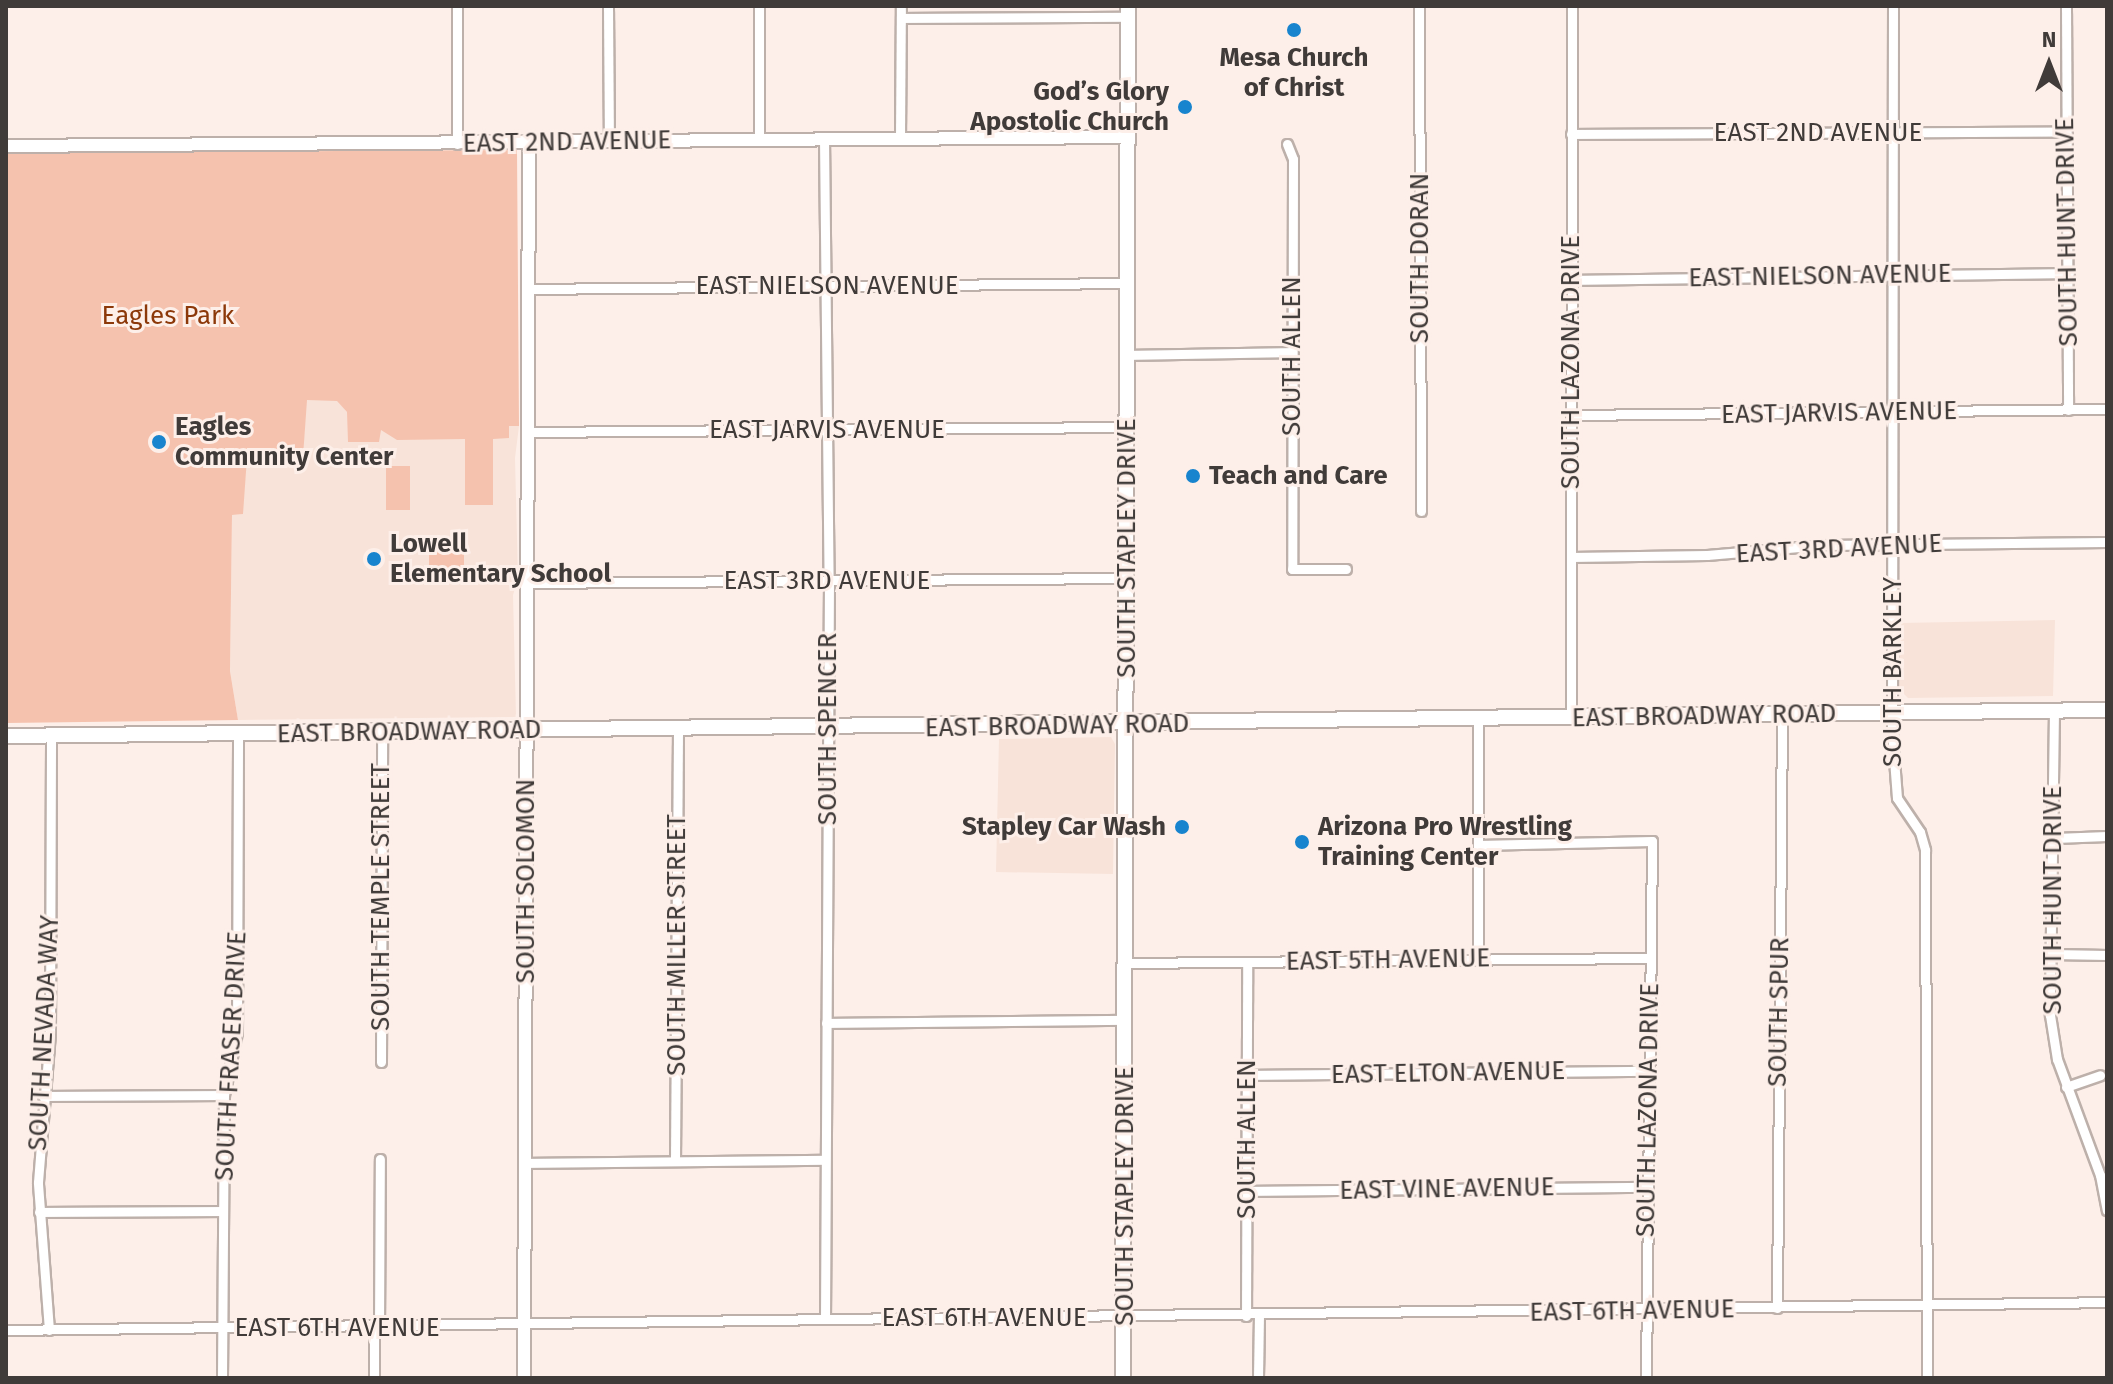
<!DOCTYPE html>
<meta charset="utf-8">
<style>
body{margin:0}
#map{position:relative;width:2113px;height:1384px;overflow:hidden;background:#fdefe9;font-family:"Fira Sans",sans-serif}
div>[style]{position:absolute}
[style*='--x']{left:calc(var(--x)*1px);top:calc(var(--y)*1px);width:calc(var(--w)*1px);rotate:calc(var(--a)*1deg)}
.built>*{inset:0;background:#f8e3d9}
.green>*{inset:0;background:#f5c2ae;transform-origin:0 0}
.roads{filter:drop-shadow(2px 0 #bdb0aa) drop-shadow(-2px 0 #bdb0aa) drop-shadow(0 2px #bdb0aa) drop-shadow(0 -2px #bdb0aa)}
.minor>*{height:9px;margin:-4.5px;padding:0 4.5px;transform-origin:4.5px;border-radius:4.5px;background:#fff}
.tertiary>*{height:12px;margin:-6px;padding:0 6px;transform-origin:6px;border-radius:6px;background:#fff}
.secondary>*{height:14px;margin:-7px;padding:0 7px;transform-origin:7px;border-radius:7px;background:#fff}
.dots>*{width:22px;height:22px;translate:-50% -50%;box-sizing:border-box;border:4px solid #fdefe9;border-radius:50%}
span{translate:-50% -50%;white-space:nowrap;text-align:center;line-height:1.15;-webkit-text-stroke:6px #fdefe9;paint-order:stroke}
.poi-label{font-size:26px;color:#403b39;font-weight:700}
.right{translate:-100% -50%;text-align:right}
.left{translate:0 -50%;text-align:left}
.street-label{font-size:26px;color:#403b39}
.park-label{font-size:26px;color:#8c3809}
.frame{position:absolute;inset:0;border:8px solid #403b39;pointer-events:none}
.north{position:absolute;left:2009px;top:24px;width:80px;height:80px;-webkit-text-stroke:6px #fdefe9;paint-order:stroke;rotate:0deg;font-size:22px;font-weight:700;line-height:32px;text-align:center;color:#403b39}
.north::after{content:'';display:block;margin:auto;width:28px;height:36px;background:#403b39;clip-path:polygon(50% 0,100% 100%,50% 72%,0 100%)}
</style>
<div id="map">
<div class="built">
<i style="clip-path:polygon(306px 400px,337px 400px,347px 412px,519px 426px,515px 458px,518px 579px,513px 595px,516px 717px,238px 720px,230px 671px,232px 515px,242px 514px,247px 457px,303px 456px)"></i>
<i style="clip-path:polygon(2055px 620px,2053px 696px,1908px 698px,1899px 689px,1900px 623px)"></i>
<i style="clip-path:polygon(1111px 737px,1115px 744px,1113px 874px,996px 872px,999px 739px)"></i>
</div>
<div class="green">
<i style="clip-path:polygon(517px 150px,519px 426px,509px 426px,509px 438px,493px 439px,493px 505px,465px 505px,465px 439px,397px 440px,381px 430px,379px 442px,348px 442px,347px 412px,337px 401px,307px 400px,303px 457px,247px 458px,243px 514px,232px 515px,230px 671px,238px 720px,6px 723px,6px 153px)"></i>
<i style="left:386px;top:466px;width:24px;height:44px"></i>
<i style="left:429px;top:548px;width:35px;height:31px"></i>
</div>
<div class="roads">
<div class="minor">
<i style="--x:457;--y:6;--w:138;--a:90"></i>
<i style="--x:608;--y:6;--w:136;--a:89.6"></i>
<i style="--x:759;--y:6;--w:134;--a:90"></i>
<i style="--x:1419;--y:6;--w:505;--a:89.77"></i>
<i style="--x:1893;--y:6;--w:727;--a:90.08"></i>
<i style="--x:1892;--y:733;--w:65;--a:85.6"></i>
<i style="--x:1897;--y:798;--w:41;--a:55.9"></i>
<i style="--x:1920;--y:832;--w:19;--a:74"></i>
<i style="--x:1925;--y:850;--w:528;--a:89.78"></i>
<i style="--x:2066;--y:6;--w:404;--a:89.7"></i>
<i style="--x:901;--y:18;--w:227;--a:-0.3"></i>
<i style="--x:1571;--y:134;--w:494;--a:-0.3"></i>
<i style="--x:900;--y:137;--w:131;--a:-89.6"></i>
<i style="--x:824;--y:138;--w:443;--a:89.4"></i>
<i style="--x:829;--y:581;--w:738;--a:90.31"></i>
<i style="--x:1287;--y:144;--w:16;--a:68"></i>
<i style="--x:1293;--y:159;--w:410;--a:90.1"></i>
<i style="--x:1292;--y:569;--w:54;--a:0"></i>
<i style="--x:1571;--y:280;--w:498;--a:-0.8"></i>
<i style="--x:527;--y:289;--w:600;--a:-0.57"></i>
<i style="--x:1128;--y:355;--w:164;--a:-1"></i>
<i style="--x:1571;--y:415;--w:536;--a:-0.64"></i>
<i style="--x:527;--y:432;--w:600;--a:-0.48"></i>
<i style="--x:1571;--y:557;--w:136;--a:-0.8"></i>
<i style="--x:1707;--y:555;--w:117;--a:-4.9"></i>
<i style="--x:1824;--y:545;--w:283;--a:-0.6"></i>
<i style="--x:527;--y:583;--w:600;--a:-0.48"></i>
<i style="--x:2054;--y:711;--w:304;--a:90.8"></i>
<i style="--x:2050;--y:1015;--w:45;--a:81"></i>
<i style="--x:2057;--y:1059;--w:124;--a:69.7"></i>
<i style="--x:2100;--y:1175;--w:36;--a:79"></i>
<i style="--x:1571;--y:718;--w:712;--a:-89.92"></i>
<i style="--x:1478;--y:719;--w:240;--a:90"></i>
<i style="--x:2055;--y:838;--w:52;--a:-2.2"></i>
<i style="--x:1478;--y:845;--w:174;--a:-1.3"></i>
<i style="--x:1652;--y:841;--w:537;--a:90.64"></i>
<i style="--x:2052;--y:954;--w:55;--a:1"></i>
<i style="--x:1127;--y:963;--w:523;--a:-0.55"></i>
<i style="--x:826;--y:1023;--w:300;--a:-0.6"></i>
<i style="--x:381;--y:1062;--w:330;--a:-89.8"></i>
<i style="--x:1247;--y:1075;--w:401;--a:-0.6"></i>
<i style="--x:2066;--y:1087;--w:36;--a:-19"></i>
<i style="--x:43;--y:1096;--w:181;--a:-0.3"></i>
<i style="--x:675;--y:1161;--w:432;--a:-89.6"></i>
<i style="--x:524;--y:1163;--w:300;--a:-0.6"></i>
<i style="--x:1246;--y:1191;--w:401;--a:-0.6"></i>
<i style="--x:39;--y:1212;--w:184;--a:-0.3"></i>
<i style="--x:1777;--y:1308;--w:593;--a:-89.52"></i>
<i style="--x:1246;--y:1316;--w:354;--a:-89.8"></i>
<i style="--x:379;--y:1328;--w:169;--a:-89.7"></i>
<i style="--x:6;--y:1330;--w:2101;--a:-0.76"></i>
<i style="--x:49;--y:1330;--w:148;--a:-94.3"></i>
<i style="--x:38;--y:1182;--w:150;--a:-85.4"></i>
<i style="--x:50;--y:1032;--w:296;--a:-89.8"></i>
<i style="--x:222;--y:1378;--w:283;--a:-89.6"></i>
<i style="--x:224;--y:1095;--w:64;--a:-78.3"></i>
<i style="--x:237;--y:1032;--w:298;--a:-89.8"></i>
<i style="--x:374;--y:1378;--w:50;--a:-90"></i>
<i style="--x:1258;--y:1378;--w:62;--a:-89.1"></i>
</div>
<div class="tertiary">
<i style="--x:6;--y:146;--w:1122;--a:-0.46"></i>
<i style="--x:524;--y:1378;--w:1235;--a:-89.77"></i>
</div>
<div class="secondary">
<i style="--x:6;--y:736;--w:2101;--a:-0.71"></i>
<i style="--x:1123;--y:1378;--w:1372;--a:-89.79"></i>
</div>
</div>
<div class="dots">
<i style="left:1294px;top:30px;background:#1884ce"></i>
<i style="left:1185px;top:107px;background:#1884ce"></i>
<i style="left:159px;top:442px;background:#1884ce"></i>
<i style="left:1193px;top:476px;background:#1884ce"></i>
<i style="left:374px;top:559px;background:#1884ce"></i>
<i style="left:1182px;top:827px;background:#1884ce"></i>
<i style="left:1302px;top:842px;background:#1884ce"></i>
</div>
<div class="poi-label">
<span style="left:1294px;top:73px">Mesa Church<br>of Christ</span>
<span class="right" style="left:1169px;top:107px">God’s Glory<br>Apostolic Church</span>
<span class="left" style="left:175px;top:442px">Eagles<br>Community Center</span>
<span class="left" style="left:1209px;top:476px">Teach and Care</span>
<span class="left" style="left:390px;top:559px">Lowell<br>Elementary School</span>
<span class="right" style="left:1166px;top:827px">Stapley Car Wash</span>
<span class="left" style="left:1318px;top:842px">Arizona Pro Wrestling<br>Training Center</span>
</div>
<div class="street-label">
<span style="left:1818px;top:133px">EAST 2ND AVENUE</span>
<span style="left:567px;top:142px;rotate:-1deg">EAST 2ND AVENUE</span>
<span style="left:2067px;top:232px;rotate:-91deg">SOUTH HUNT DRIVE</span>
<span style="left:1420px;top:258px;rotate:-90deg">SOUTH DORAN</span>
<span style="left:1820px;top:276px;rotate:-1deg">EAST NIELSON AVENUE</span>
<span style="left:827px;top:286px">EAST NIELSON AVENUE</span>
<span style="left:1292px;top:356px;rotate:-90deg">SOUTH ALLEN</span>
<span style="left:1571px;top:362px;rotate:-90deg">SOUTH LAZONA DRIVE</span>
<span style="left:1839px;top:413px;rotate:-1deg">EAST JARVIS AVENUE</span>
<span style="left:827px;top:430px">EAST JARVIS AVENUE</span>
<span style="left:1127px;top:548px;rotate:-90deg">SOUTH STAPLEY DRIVE</span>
<span style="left:1839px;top:549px;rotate:-3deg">EAST 3RD AVENUE</span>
<span style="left:827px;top:581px">EAST 3RD AVENUE</span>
<span style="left:1893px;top:672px;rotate:-90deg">SOUTH BARKLEY</span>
<span style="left:1704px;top:716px;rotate:-1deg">EAST BROADWAY ROAD</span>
<span style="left:1057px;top:726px;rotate:-1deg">EAST BROADWAY ROAD</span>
<span style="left:828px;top:729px;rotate:-90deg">SOUTH SPENCER</span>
<span style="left:409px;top:732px;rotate:-1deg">EAST BROADWAY ROAD</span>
<span style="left:526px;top:881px;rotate:-90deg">SOUTH SOLOMON</span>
<span style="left:381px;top:897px;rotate:-90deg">SOUTH TEMPLE STREET</span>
<span style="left:2053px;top:900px;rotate:-90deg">SOUTH HUNT DRIVE</span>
<span style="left:677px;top:945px;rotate:-90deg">SOUTH MILLER STREET</span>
<span style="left:1388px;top:960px;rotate:-1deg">EAST 5TH AVENUE</span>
<span style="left:1779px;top:1012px;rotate:-89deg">SOUTH SPUR</span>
<span style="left:44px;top:1033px;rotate:-87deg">SOUTH NEVADA WAY</span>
<span style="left:231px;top:1056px;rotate:-87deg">SOUTH FRASER DRIVE</span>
<span style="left:1448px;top:1073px;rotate:-1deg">EAST ELTON AVENUE</span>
<span style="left:1648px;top:1110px;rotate:-89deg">SOUTH LAZONA DRIVE</span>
<span style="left:1247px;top:1139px;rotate:-90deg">SOUTH ALLEN</span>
<span style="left:1447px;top:1189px;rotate:-1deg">EAST VINE AVENUE</span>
<span style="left:1125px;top:1196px;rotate:-90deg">SOUTH STAPLEY DRIVE</span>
<span style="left:1632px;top:1311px;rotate:-1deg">EAST 6TH AVENUE</span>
<span style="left:984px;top:1318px">EAST 6TH AVENUE</span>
<span style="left:337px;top:1328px">EAST 6TH AVENUE</span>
</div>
<div class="park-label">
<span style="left:168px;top:316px">Eagles Park</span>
</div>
<div class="frame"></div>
<div class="north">N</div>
</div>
